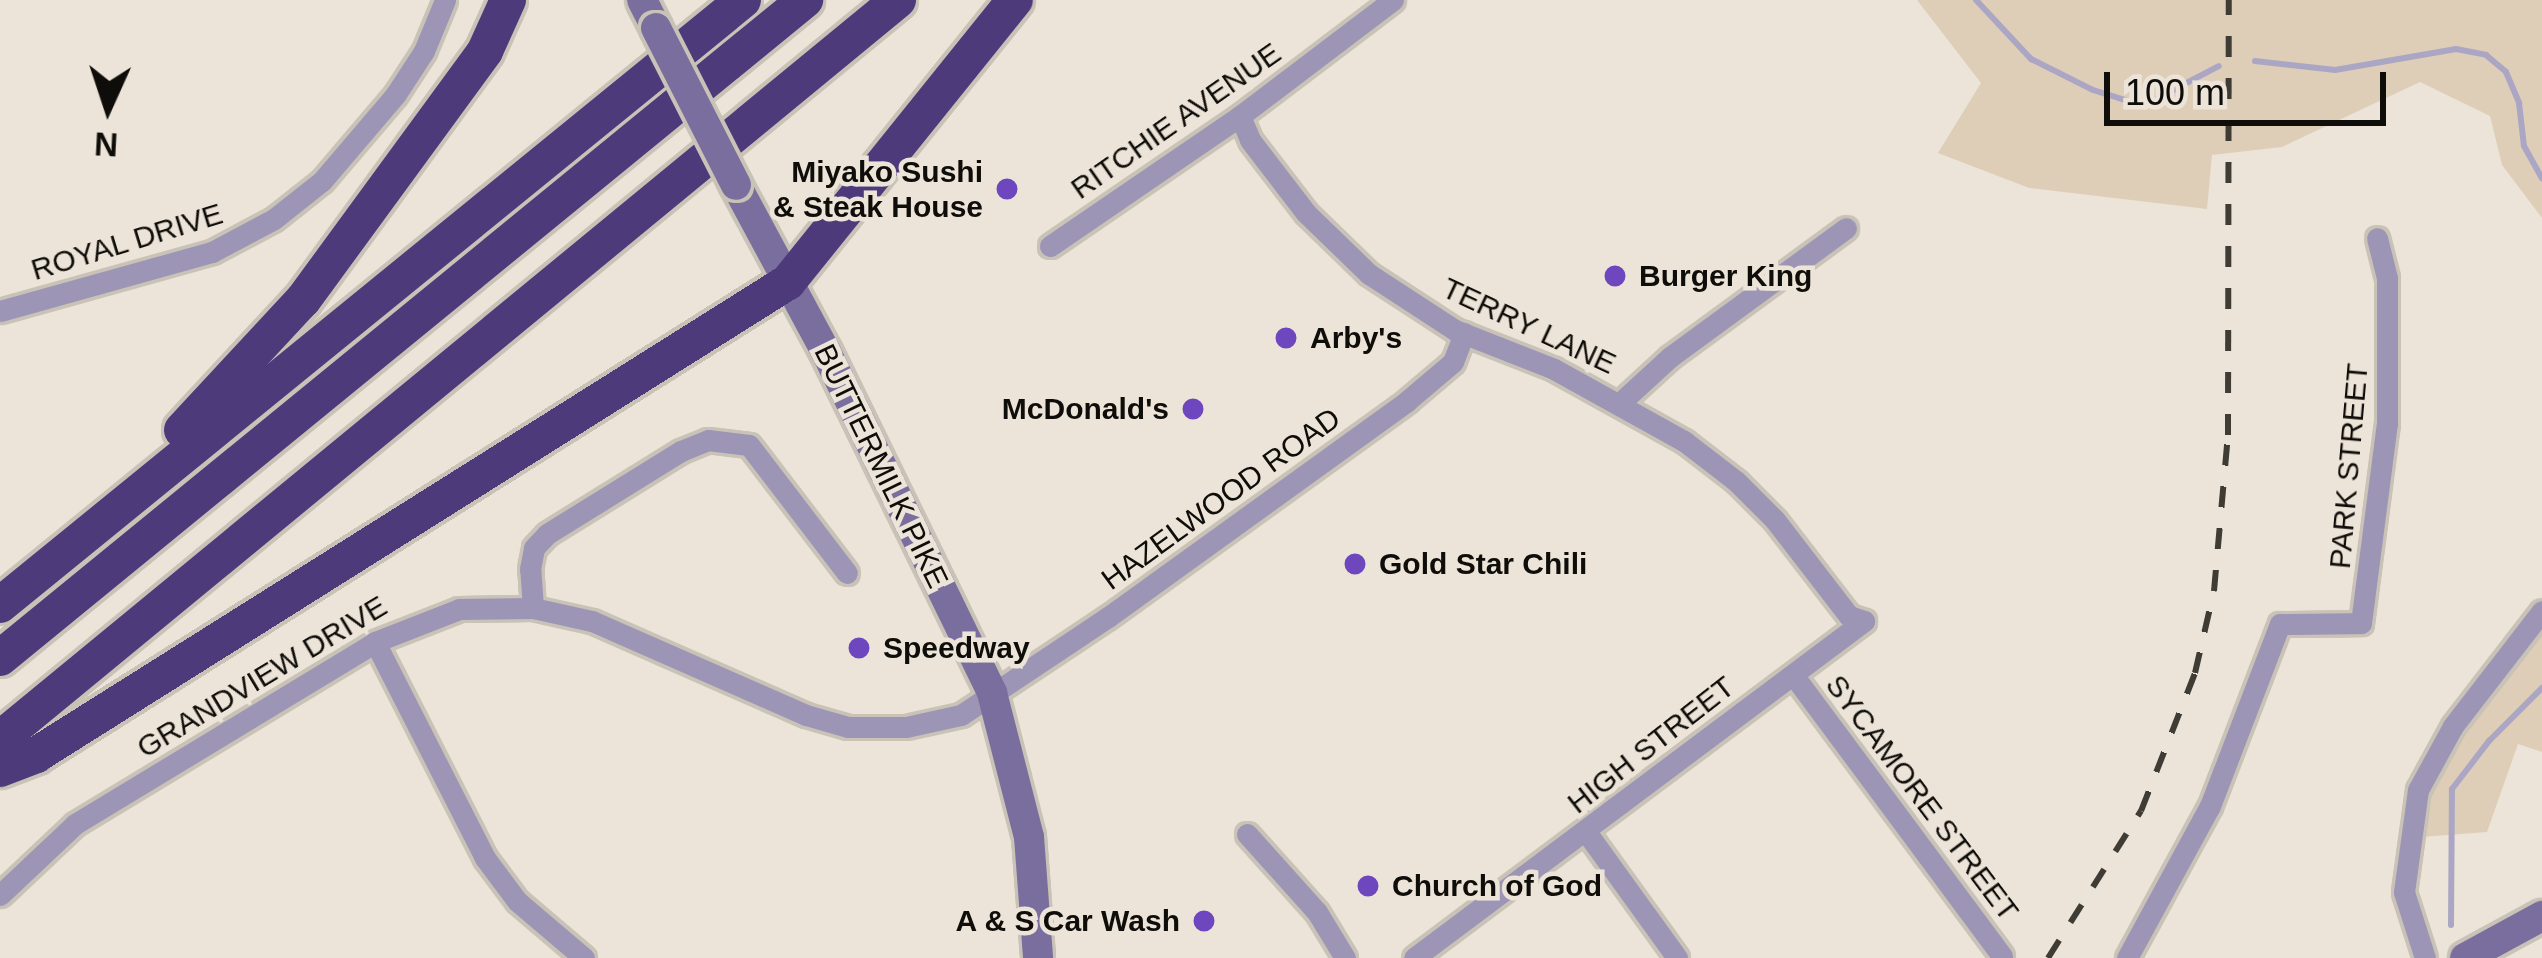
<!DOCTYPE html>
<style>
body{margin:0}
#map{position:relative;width:2542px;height:958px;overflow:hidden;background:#ece4d8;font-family:Arial,sans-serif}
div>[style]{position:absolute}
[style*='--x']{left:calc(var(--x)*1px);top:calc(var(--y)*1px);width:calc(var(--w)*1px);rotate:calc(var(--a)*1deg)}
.green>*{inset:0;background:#deceb7}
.stream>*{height:6px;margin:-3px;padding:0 3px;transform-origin:3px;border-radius:3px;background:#aca6c5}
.roads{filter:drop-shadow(3px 0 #c9c2b7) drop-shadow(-3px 0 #c9c2b7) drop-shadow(0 3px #c9c2b7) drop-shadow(0 -3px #c9c2b7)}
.street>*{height:21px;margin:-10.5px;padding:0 10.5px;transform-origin:10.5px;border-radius:10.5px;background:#9c95b5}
.secondary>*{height:30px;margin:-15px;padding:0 15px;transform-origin:15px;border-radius:15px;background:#796e9d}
.highway>*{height:36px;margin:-18px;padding:0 18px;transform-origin:18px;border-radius:18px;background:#4c3a7a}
.rail>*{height:6px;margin-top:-3px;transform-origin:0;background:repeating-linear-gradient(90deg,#3f3c36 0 21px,transparent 0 42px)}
.bridges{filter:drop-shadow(3px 0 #c9c2b7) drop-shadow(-3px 0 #c9c2b7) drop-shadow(0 3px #c9c2b7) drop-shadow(0 -3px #c9c2b7)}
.secondary-bridge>*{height:30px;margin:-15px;padding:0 15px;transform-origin:15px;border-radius:15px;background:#796e9d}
.dots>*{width:33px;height:33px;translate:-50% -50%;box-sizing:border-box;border:6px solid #ece4d8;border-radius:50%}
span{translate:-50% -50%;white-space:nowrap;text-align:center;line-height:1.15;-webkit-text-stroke:9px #ece4d8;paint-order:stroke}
.street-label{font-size:30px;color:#0f0d09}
.poi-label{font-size:30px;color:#0f0d09;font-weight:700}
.right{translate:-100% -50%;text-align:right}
.left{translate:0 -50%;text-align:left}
.north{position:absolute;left:48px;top:48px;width:120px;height:120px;-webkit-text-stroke:9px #ece4d8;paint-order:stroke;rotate:183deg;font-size:33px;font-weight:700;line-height:48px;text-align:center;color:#0f0d09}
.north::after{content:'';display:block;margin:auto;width:42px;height:54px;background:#0f0d09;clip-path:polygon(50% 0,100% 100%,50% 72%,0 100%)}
.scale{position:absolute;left:2104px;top:72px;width:282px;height:54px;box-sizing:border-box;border:6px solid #0f0d09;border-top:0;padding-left:15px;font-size:36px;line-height:42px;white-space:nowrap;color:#0f0d09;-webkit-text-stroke:9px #ece4d8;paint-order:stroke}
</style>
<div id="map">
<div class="green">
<i style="clip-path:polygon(1917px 0,2542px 0,2542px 218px,2502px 165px,2490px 116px,2420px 82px,2282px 147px,2212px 155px,2207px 209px,2029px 188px,1938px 153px,1981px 83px)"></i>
<i style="clip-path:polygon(2542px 611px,2542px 752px,2518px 744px,2487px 832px,2408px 838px,2418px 790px)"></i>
</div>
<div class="stream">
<i style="--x:1976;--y:0;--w:81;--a:47"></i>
<i style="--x:2031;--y:59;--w:69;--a:26.6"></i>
<i style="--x:2093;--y:90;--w:44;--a:17.2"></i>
<i style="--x:2135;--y:103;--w:19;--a:-9"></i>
<i style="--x:2154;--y:100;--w:73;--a:-27.6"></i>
<i style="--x:2255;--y:61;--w:81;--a:6.4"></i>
<i style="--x:2335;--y:70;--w:123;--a:-9.8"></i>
<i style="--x:2456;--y:49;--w:31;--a:11"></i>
<i style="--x:2486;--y:55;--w:26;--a:40"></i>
<i style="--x:2506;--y:72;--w:34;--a:67"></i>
<i style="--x:2519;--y:103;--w:43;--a:83.4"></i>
<i style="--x:2524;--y:146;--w:37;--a:61"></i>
<i style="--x:2451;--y:925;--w:136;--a:-89.6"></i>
<i style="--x:2452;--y:789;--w:61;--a:-52.4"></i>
<i style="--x:2489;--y:741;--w:75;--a:-45"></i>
</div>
<div class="roads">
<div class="street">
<i style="--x:1240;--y:116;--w:26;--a:67"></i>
<i style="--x:1250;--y:140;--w:92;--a:52.5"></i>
<i style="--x:1306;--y:213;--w:88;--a:44.1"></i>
<i style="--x:1369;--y:274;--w:103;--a:33.1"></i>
<i style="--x:1455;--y:330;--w:106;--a:21.5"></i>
<i style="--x:1554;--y:369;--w:149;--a:29"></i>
<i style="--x:1684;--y:441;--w:66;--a:37.6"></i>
<i style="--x:1736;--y:481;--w:55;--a:45"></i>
<i style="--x:1775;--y:520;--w:121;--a:52.4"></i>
<i style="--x:1849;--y:616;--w:16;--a:18"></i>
<i style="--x:1864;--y:621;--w:562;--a:143.17"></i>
<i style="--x:1050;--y:246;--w:230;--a:-34.4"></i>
<i style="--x:1240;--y:116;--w:192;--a:-37.2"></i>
<i style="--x:0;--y:311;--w:220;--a:-15.6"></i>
<i style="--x:212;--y:252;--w:70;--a:-28"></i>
<i style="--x:274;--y:219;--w:61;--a:-38.4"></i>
<i style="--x:322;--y:181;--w:114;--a:-49.6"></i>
<i style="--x:396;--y:94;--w:51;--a:-56.9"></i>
<i style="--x:424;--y:51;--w:55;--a:-67.6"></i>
<i style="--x:1621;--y:402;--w:67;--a:-42.6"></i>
<i style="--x:1670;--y:357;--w:218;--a:-36.2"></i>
<i style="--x:533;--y:608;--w:39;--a:-94"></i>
<i style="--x:530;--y:569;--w:21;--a:-79"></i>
<i style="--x:534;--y:548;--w:19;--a:-47"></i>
<i style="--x:547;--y:534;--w:158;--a:-31.8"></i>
<i style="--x:681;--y:451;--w:29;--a:-22"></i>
<i style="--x:708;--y:440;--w:41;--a:7"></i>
<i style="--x:749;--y:445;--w:161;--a:52.6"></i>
<i style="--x:375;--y:642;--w:242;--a:63"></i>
<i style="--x:485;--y:858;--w:54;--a:53.3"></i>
<i style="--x:517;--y:901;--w:88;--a:40.4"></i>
<i style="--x:1794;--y:676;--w:349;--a:53.4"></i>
<i style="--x:1587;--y:833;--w:154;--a:54.2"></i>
<i style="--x:1247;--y:834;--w:105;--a:48.1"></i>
<i style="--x:1317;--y:912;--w:54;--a:58.7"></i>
<i style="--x:0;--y:895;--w:103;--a:-43.4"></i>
<i style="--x:75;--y:824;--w:351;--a:-31.2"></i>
<i style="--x:375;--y:642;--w:90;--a:-21.4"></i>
<i style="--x:459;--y:609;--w:74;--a:-0.8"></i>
<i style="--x:533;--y:608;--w:60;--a:12.4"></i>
<i style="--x:592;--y:621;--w:234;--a:23.7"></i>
<i style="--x:806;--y:715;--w:44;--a:15.9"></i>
<i style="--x:848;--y:727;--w:58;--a:0"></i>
<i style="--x:906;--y:727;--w:56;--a:-12.3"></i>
<i style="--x:961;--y:715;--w:177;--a:-33.7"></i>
<i style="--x:1108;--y:617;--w:369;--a:-35.8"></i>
<i style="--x:1407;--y:401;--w:60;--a:-40.3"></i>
<i style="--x:1453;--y:362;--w:31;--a:-69"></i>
<i style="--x:2127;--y:958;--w:173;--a:-61.4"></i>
<i style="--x:2210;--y:806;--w:195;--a:-69"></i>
<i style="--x:2280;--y:624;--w:81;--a:-0.7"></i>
<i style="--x:2361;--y:623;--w:201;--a:-82.6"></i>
<i style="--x:2387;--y:424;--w:146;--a:-90"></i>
<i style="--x:2387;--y:278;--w:41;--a:-104"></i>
<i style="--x:2425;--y:958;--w:69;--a:-107.7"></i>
<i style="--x:2404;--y:892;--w:103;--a:-82.2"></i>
<i style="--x:2418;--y:790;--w:73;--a:-61.3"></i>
<i style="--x:2453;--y:726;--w:145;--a:-52.3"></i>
</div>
<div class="secondary">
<i style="--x:642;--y:0;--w:31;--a:63"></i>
<i style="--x:736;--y:185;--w:190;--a:61.7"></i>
<i style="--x:826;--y:352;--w:379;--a:64"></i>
<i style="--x:992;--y:693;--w:149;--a:75.6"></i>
<i style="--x:1029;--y:837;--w:121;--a:85.7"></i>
<i style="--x:2465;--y:958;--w:88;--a:-28.6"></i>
</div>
<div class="highway">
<i style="--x:182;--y:430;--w:178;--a:-47.1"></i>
<i style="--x:303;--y:300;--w:308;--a:-53.8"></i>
<i style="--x:485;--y:51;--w:56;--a:-65.7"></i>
<i style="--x:0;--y:605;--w:958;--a:-39.15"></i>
<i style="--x:0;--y:658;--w:1040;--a:-39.26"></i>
<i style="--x:0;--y:739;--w:1163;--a:-39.45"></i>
<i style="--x:0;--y:769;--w:39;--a:-21"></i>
<i style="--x:36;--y:755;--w:888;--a:-32.17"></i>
<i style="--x:788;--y:282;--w:362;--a:-51.2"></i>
</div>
</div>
<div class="rail">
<i style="--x:2048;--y:958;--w:174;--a:-57.7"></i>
<i style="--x:2141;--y:811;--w:148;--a:-68.6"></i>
<i style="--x:2195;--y:673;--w:84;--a:-77"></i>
<i style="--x:2214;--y:591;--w:157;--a:-84.9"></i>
<i style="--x:2228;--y:435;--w:435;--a:-89.9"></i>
</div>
<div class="bridges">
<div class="secondary-bridge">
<i style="--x:656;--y:28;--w:176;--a:63"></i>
</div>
</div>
<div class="dots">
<i style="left:1007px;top:189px;background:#6e47bf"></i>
<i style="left:1615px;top:276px;background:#6e47bf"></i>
<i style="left:1286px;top:338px;background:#6e47bf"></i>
<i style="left:1193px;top:409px;background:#6e47bf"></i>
<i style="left:1355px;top:564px;background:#6e47bf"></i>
<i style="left:859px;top:648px;background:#6e47bf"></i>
<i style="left:1368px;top:886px;background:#6e47bf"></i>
<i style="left:1204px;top:921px;background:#6e47bf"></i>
</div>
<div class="street-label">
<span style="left:1176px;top:121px;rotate:-35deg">RITCHIE AVENUE</span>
<span style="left:127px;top:242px;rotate:-17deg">ROYAL DRIVE</span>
<span style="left:1529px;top:326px;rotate:25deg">TERRY LANE</span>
<span style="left:881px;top:466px;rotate:64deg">BUTTERMILK PIKE</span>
<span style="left:2349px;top:466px;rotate:-85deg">PARK STREET</span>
<span style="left:1221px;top:499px;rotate:-36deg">HAZELWOOD ROAD</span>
<span style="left:262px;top:677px;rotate:-31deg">GRANDVIEW DRIVE</span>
<span style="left:1651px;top:745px;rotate:-38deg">HIGH STREET</span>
<span style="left:1922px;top:798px;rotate:53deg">SYCAMORE STREET</span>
</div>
<div class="poi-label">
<span class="right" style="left:983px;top:189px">Miyako Sushi<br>&amp; Steak House</span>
<span class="left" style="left:1639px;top:276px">Burger King</span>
<span class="left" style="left:1310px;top:338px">Arby's</span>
<span class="right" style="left:1169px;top:409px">McDonald's</span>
<span class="left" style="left:1379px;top:564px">Gold Star Chili</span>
<span class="left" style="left:883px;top:648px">Speedway</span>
<span class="left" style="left:1392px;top:886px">Church of God</span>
<span class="right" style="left:1180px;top:921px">A &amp; S Car Wash</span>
</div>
<div class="north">N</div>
<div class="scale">100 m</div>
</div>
